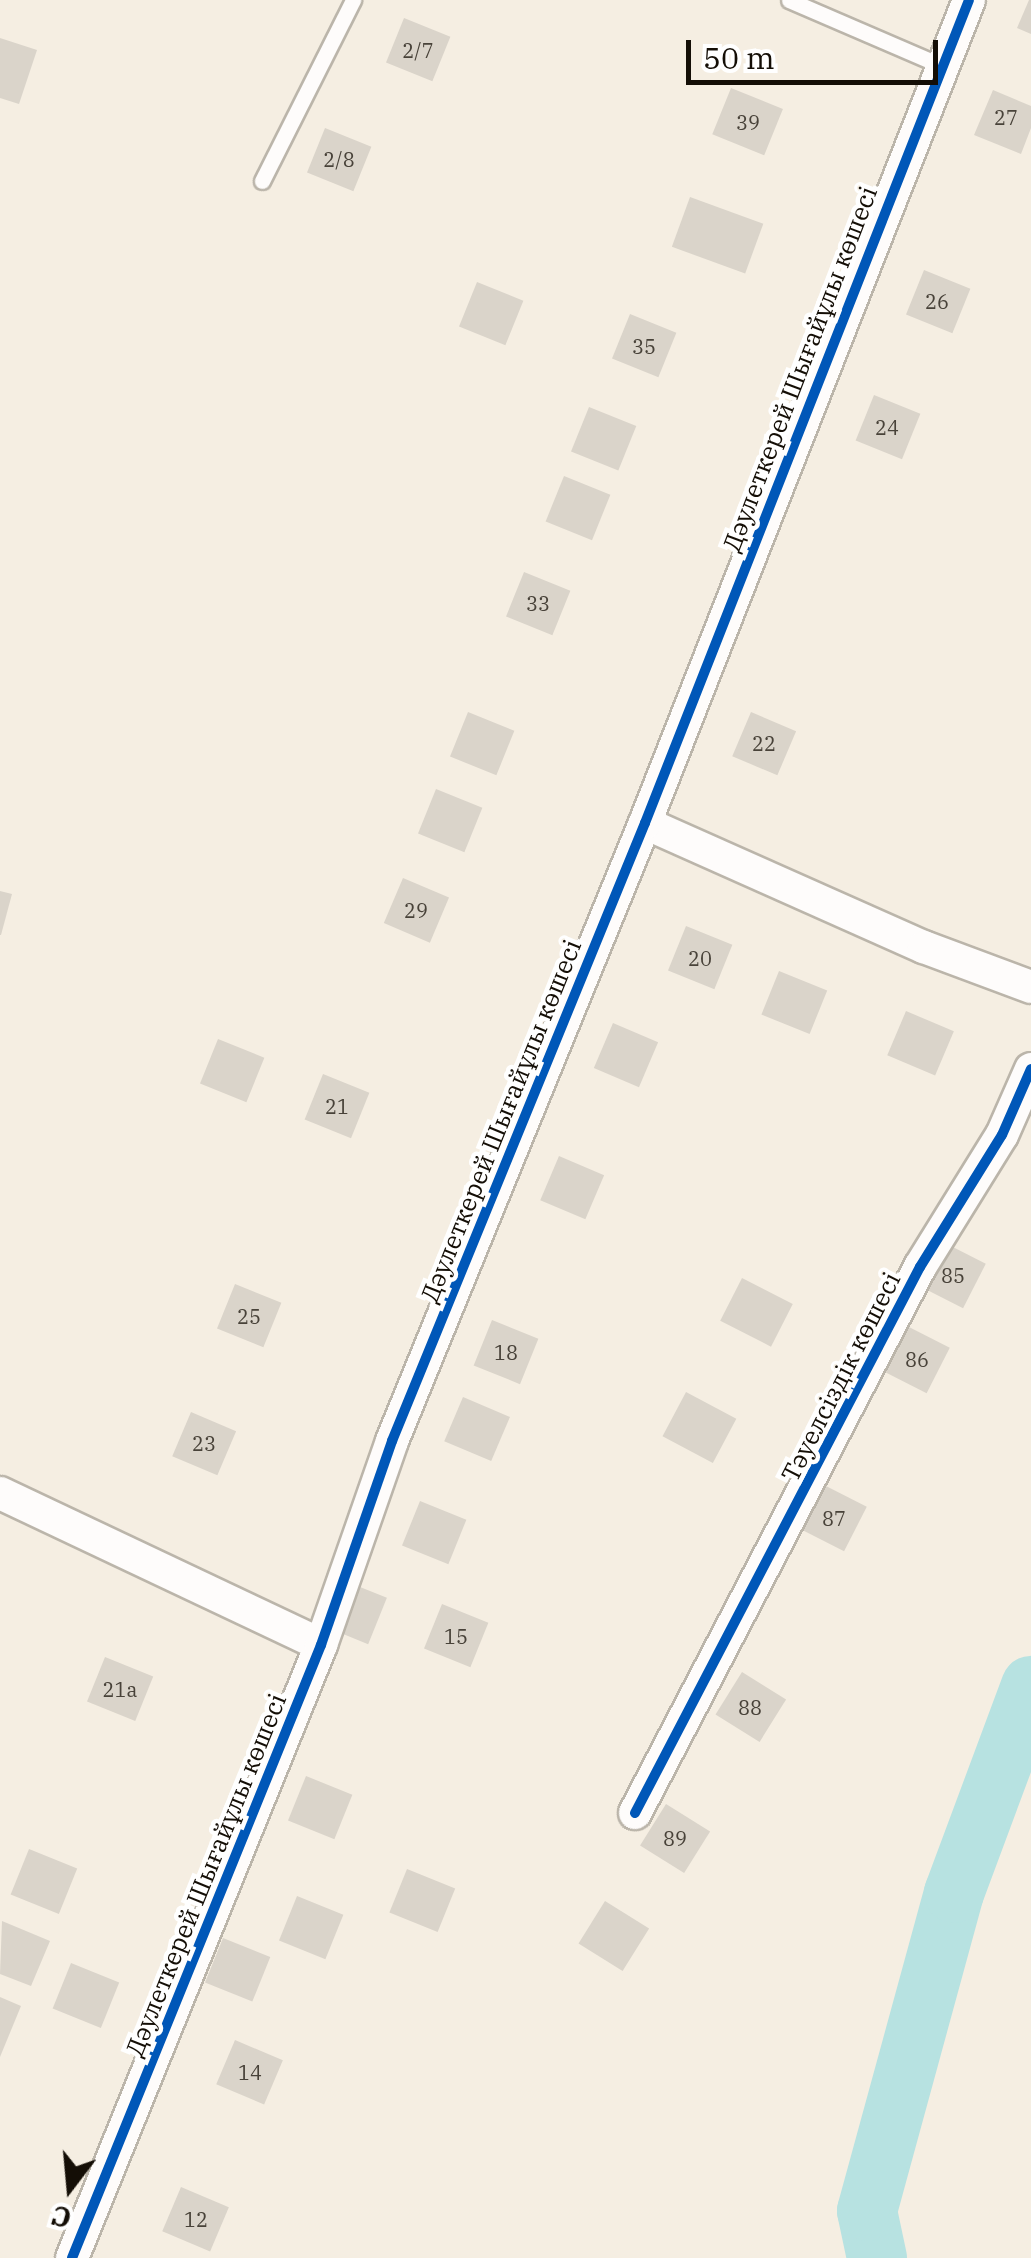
<!DOCTYPE html>
<meta charset="utf-8">
<style>
body{margin:0}
#map{position:relative;width:1031px;height:2258px;overflow:hidden;background:#f5eee2;font-family:"IBM Plex Serif",serif}
div>[style]{position:absolute}
[style*='--x']{left:calc(var(--x)*1px);top:calc(var(--y)*1px);width:calc(var(--w)*1px);rotate:calc(var(--a)*1deg)}
.river>*{height:60px;margin:-30px;padding:0 30px;transform-origin:30px;border-radius:30px;background:#b7e2e1}
.building>*{inset:0;background:#dad4ca;transform-origin:0 0}
.roads{filter:drop-shadow(2px 0 #bbb5aa) drop-shadow(-2px 0 #bbb5aa) drop-shadow(0 2px #bbb5aa) drop-shadow(0 -2px #bbb5aa)}
.lane>*{height:15px;margin:-7.5px;padding:0 7.5px;transform-origin:7.5px;border-radius:7.5px;background:#fefcfb}
.street>*{height:32px;margin:-16px;padding:0 16px;transform-origin:16px;border-radius:16px;background:#fefcfb}
.cycleway>*{height:10px;margin:-5px;padding:0 5px;transform-origin:5px;border-radius:5px;background:#0057b8}
span{translate:-50% -50%;white-space:nowrap;text-align:center;line-height:1.15;-webkit-text-stroke:9px #fff;paint-order:stroke}
.number-label{font-size:20px;color:#484239}
.number-label span{-webkit-text-stroke-width:0}
.street-label{font-size:25px;color:#140e06}
.north{position:absolute;left:20px;top:2138px;width:100px;height:100px;-webkit-text-stroke:8px #fff;paint-order:stroke;rotate:196deg;font-size:28px;font-weight:700;line-height:40px;text-align:center;color:#140e06}
.north::after{content:'';display:block;margin:auto;width:35px;height:45px;background:#140e06;clip-path:polygon(50% 0,100% 100%,50% 72%,0 100%)}
.scale{position:absolute;left:686px;top:40px;width:252px;height:45px;box-sizing:border-box;border:5px solid #140e06;border-top:0;padding-left:12px;font-size:30px;line-height:35px;white-space:nowrap;color:#140e06;-webkit-text-stroke:8px #fff;paint-order:stroke}
</style>
<div id="map">
<div class="river">
<i style="--x:877;--y:2258;--w:48;--a:-102"></i>
<i style="--x:867;--y:2211;--w:330;--a:-74.7"></i>
<i style="--x:954;--y:1893;--w:221;--a:-69.6"></i>
</div>
<div class="building">
<i style="clip-path:polygon(1029px 0,1031px 0,1031px 34px,1017px 28px)"></i>
<i style="left:404px;top:18px;width:50px;height:48px;rotate:22deg"></i>
<i style="clip-path:polygon(0 38px,37px 50px,19px 104px,0 98px)"></i>
<i style="left:731px;top:88px;width:56px;height:50px;rotate:22deg"></i>
<i style="clip-path:polygon(993px 90px,1031px 106px,1031px 128px,1021px 154px,974px 135px)"></i>
<i style="left:325px;top:128px;width:50px;height:48px;rotate:22deg"></i>
<i style="left:690px;top:197px;width:78px;height:53px;rotate:20deg"></i>
<i style="left:924px;top:270px;width:50px;height:48px;rotate:22deg"></i>
<i style="left:477px;top:282px;width:50px;height:48px;rotate:22deg"></i>
<i style="left:630px;top:314px;width:50px;height:48px;rotate:22deg"></i>
<i style="left:874px;top:395px;width:50px;height:49px;rotate:22deg"></i>
<i style="left:589px;top:407px;width:51px;height:48px;rotate:22deg"></i>
<i style="left:564px;top:476px;width:50px;height:49px;rotate:22deg"></i>
<i style="left:524px;top:572px;width:50px;height:48px;rotate:22deg"></i>
<i style="left:468px;top:712px;width:50px;height:48px;rotate:22deg"></i>
<i style="left:751px;top:712px;width:49px;height:48px;rotate:23deg"></i>
<i style="left:436px;top:789px;width:50px;height:48px;rotate:22deg"></i>
<i style="left:403px;top:878px;width:50px;height:49px;rotate:23deg"></i>
<i style="clip-path:polygon(0 891px,12px 894px,1px 935px,0 935px)"></i>
<i style="left:686px;top:926px;width:50px;height:48px;rotate:22deg"></i>
<i style="left:779px;top:971px;width:52px;height:47px;rotate:22deg"></i>
<i style="left:906px;top:1011px;width:52px;height:48px;rotate:23deg"></i>
<i style="left:613px;top:1023px;width:49px;height:49px;rotate:23deg"></i>
<i style="left:218px;top:1039px;width:50px;height:48px;rotate:22deg"></i>
<i style="left:323px;top:1074px;width:50px;height:49px;rotate:22deg"></i>
<i style="left:559px;top:1156px;width:49px;height:48px;rotate:23deg"></i>
<i style="left:943px;top:1242px;width:48px;height:50px;rotate:27deg"></i>
<i style="left:742px;top:1278px;width:57px;height:48px;rotate:27deg"></i>
<i style="left:235px;top:1284px;width:50px;height:48px;rotate:22deg"></i>
<i style="left:492px;top:1320px;width:50px;height:49px;rotate:22deg"></i>
<i style="left:907px;top:1326px;width:48px;height:51px;rotate:27deg"></i>
<i style="left:686px;top:1392px;width:57px;height:50px;rotate:28deg"></i>
<i style="left:463px;top:1397px;width:51px;height:48px;rotate:23deg"></i>
<i style="left:191px;top:1412px;width:49px;height:48px;rotate:23deg"></i>
<i style="left:824px;top:1485px;width:48px;height:50px;rotate:27deg"></i>
<i style="left:420px;top:1501px;width:50px;height:48px;rotate:22deg"></i>
<i style="left:360px;top:1587px;width:29px;height:50px;rotate:22deg"></i>
<i style="left:442px;top:1604px;width:50px;height:48px;rotate:22deg"></i>
<i style="left:105px;top:1657px;width:52px;height:48px;rotate:22deg"></i>
<i style="left:742px;top:1672px;width:52px;height:50px;rotate:32deg"></i>
<i style="left:306px;top:1776px;width:50px;height:48px;rotate:22deg"></i>
<i style="left:666px;top:1804px;width:52px;height:49px;rotate:32deg"></i>
<i style="left:29px;top:1849px;width:52px;height:49px;rotate:22deg"></i>
<i style="left:407px;top:1869px;width:52px;height:47px;rotate:22deg"></i>
<i style="left:297px;top:1896px;width:50px;height:48px;rotate:22deg"></i>
<i style="left:605px;top:1901px;width:52px;height:50px;rotate:32deg"></i>
<i style="clip-path:polygon(2px 1921px,50px 1941px,31px 1986px,0 1974px)"></i>
<i style="left:223px;top:1938px;width:51px;height:48px;rotate:22deg"></i>
<i style="left:71px;top:1963px;width:52px;height:49px;rotate:22deg"></i>
<i style="clip-path:polygon(0 1997px,21px 2006px,0 2057px)"></i>
<i style="left:235px;top:2040px;width:52px;height:48px;rotate:23deg"></i>
<i style="left:181px;top:2187px;width:52px;height:48px;rotate:23deg"></i>
</div>
<div class="roads">
<div class="lane">
<i style="--x:789;--y:0;--w:164;--a:23.3"></i>
<i style="--x:262;--y:181;--w:203;--a:-63.3"></i>
</div>
<div class="street">
<i style="--x:645;--y:823;--w:305;--a:24"></i>
<i style="--x:924;--y:947;--w:114;--a:20.5"></i>
<i style="--x:0;--y:1493;--w:355;--a:25.3"></i>
<i style="--x:635;--y:1813;--w:616;--a:-62.44"></i>
<i style="--x:920;--y:1267;--w:155;--a:-58.2"></i>
<i style="--x:1002;--y:1135;--w:72;--a:-66.3"></i>
<i style="--x:72;--y:2258;--w:662;--a:-67.89"></i>
<i style="--x:321;--y:1645;--w:216;--a:-70.8"></i>
<i style="--x:392;--y:1441;--w:668;--a:-67.74"></i>
<i style="--x:645;--y:823;--w:884;--a:-68.51"></i>
</div>
</div>
<div class="cycleway">
<i style="--x:635;--y:1813;--w:616;--a:-62.44"></i>
<i style="--x:920;--y:1267;--w:155;--a:-58.2"></i>
<i style="--x:1002;--y:1135;--w:72;--a:-66.3"></i>
<i style="--x:72;--y:2258;--w:662;--a:-67.89"></i>
<i style="--x:321;--y:1645;--w:216;--a:-70.8"></i>
<i style="--x:392;--y:1441;--w:668;--a:-67.74"></i>
<i style="--x:645;--y:823;--w:884;--a:-68.51"></i>
</div>
<div class="number-label">
<span style="left:418px;top:50px">2/7</span>
<span style="left:1006px;top:117px">27</span>
<span style="left:748px;top:122px">39</span>
<span style="left:339px;top:159px">2/8</span>
<span style="left:937px;top:301px">26</span>
<span style="left:644px;top:346px">35</span>
<span style="left:887px;top:427px">24</span>
<span style="left:538px;top:603px">33</span>
<span style="left:764px;top:743px">22</span>
<span style="left:416px;top:910px">29</span>
<span style="left:700px;top:958px">20</span>
<span style="left:337px;top:1106px">21</span>
<span style="left:953px;top:1275px">85</span>
<span style="left:249px;top:1316px">25</span>
<span style="left:506px;top:1352px">18</span>
<span style="left:917px;top:1359px">86</span>
<span style="left:204px;top:1443px">23</span>
<span style="left:834px;top:1518px">87</span>
<span style="left:456px;top:1636px">15</span>
<span style="left:120px;top:1689px">21а</span>
<span style="left:750px;top:1707px">88</span>
<span style="left:675px;top:1838px">89</span>
<span style="left:250px;top:2072px">14</span>
<span style="left:196px;top:2219px">12</span>
</div>
<div class="street-label">
<span style="left:800px;top:369px;rotate:-69deg">Дәулеткерей Шығайұлы көшесі</span>
<span style="left:501px;top:1121px;rotate:-68deg">Дәулеткерей Шығайұлы көшесі</span>
<span style="left:841px;top:1377px;rotate:-63deg">Тәуелсіздік көшесі</span>
<span style="left:206px;top:1875px;rotate:-68deg">Дәулеткерей Шығайұлы көшесі</span>
</div>
<div class="north">С</div>
<div class="scale">50 m</div>
</div>
